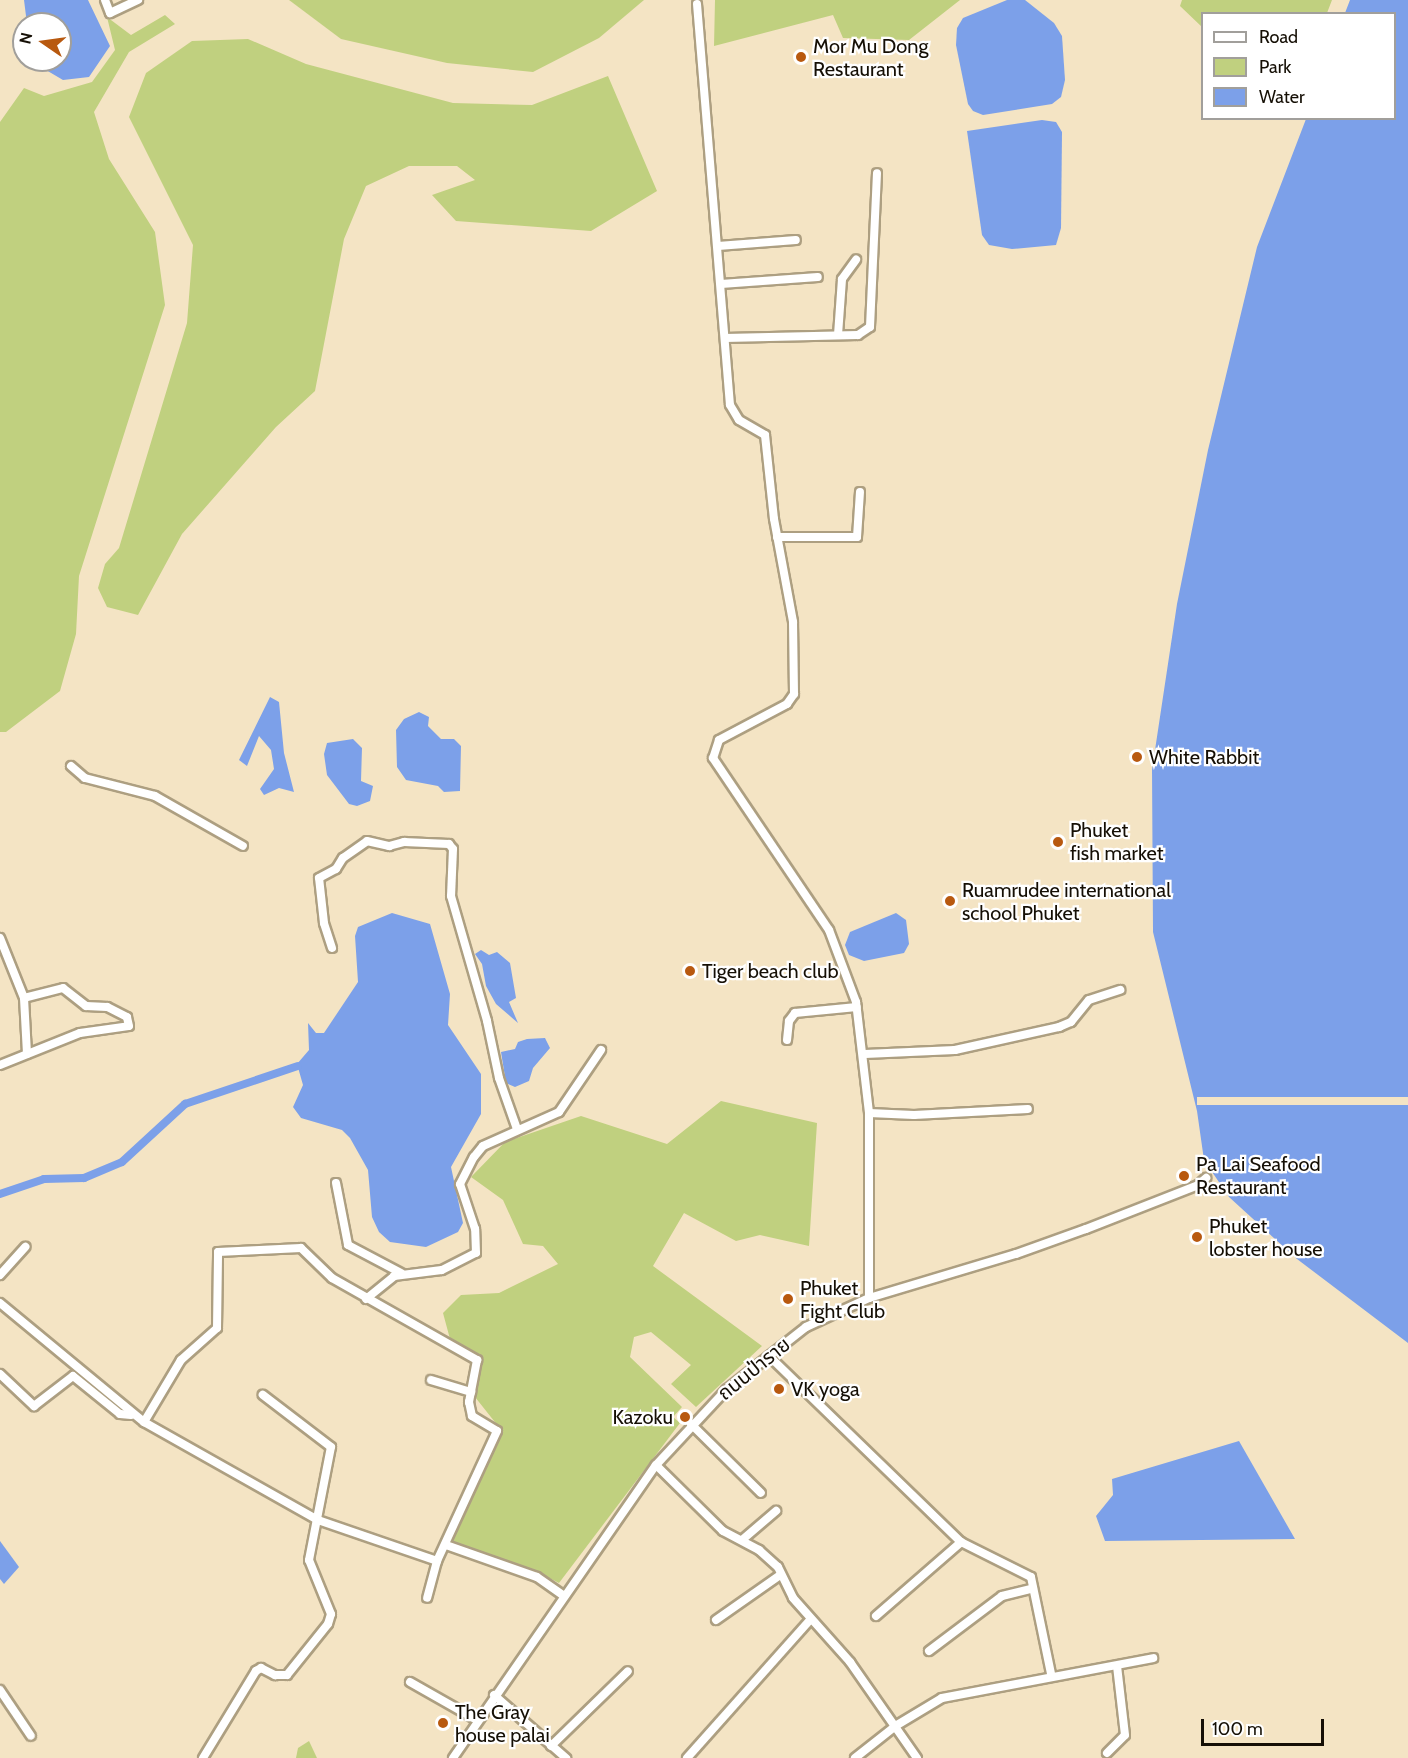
<!DOCTYPE html>
<meta charset="utf-8">
<style>
body{margin:0}
#map{position:relative;width:1408px;height:1758px;overflow:hidden;background:#f4e4c4;font-family:Cabin,"Noto Sans Thai",sans-serif}
div>[style]{position:absolute}
[style*='--x']{left:calc(var(--x)*1px);top:calc(var(--y)*1px);width:calc(var(--w)*1px);rotate:calc(var(--a)*1deg)}
.green>*{inset:0;background:#c0d07f}
.water>*{inset:0;background:#7ca0e9}
.pier>*{inset:0;background:#f4e4c4;transform-origin:0 0}
.canal>*{height:8px;margin:-4px;padding:0 4px;transform-origin:4px;border-radius:4px;background:#7ca0e9}
.roads{filter:drop-shadow(2px 0 #ad9f81) drop-shadow(-2px 0 #ad9f81) drop-shadow(0 2px #ad9f81) drop-shadow(0 -2px #ad9f81)}
.minor>*{height:8px;margin:-4px;padding:0 4px;transform-origin:4px;border-radius:4px;background:#fff}
.dots>*{width:16px;height:16px;translate:-50% -50%;box-sizing:border-box;border:3px solid #fff;border-radius:50%}
span{translate:-50% -50%;white-space:nowrap;text-align:center;line-height:1.15;-webkit-text-stroke:4.5px #fff;paint-order:stroke}
.poi-label{font-size:20px;color:#150f05}
.left{translate:0 -50%;text-align:left}
.right{translate:-100% -50%;text-align:right}
.street-label{font-size:20px;color:#150f05}
.legend{position:absolute;left:1201px;top:12px;width:195px;height:108px;box-sizing:border-box;background:#fff;border:2px solid #a19f9b;margin:0;padding:8px 10px;list-style:none;font-size:18px;color:#150f05}
.legend li{display:flex;align-items:center;gap:12px;height:30px}
.legend b{width:30px;border:2px solid #a19f9b}
.north{position:absolute;left:12px;top:12px;width:60px;height:60px;box-sizing:border-box;background:#fff;border:2px solid #a19f9b;border-radius:50%;rotate:283deg;font-size:16px;font-weight:700;line-height:24px;text-align:center;color:#150f05}
.north::after{content:'';display:block;margin:auto;width:21px;height:27px;background:#b8590f;clip-path:polygon(50% 0,100% 100%,50% 72%,0 100%)}
.scale{position:absolute;left:1201px;top:1719px;width:123px;height:27px;box-sizing:border-box;border:3px solid #150f05;border-top:0;padding-left:8px;font-size:18px;line-height:21px;white-space:nowrap;color:#150f05;-webkit-text-stroke:4px #fff;paint-order:stroke}
</style>
<div id="map">
<div class="green">
<i style="clip-path:polygon(289px 0,644px 0,599px 38px,533px 72px,447px 63px,341px 39px)"></i>
<i style="clip-path:polygon(715px 0,960px 0,909px 40px,843px 38px,833px 15px,714px 46px)"></i>
<i style="clip-path:polygon(1182px 0,1332px 0,1327px 13px,1202px 14px,1202px 27px,1180px 6px)"></i>
<i style="clip-path:polygon(165px 15px,175px 24px,129px 52px,94px 112px,109px 159px,155px 232px,165px 305px,79px 576px,76px 634px,60px 691px,6px 732px,0 732px,0 122px,24px 88px,44px 96px,92px 82px,115px 50px,107px 17px,131px 35px)"></i>
<i style="clip-path:polygon(248px 39px,306px 64px,453px 103px,532px 105px,608px 76px,657px 191px,591px 231px,456px 221px,432px 195px,475px 180px,457px 166px,409px 166px,366px 186px,344px 239px,315px 391px,276px 427px,182px 534px,138px 615px,107px 607px,98px 588px,105px 564px,119px 548px,187px 323px,193px 245px,129px 117px,146px 73px,192px 41px)"></i>
<i style="clip-path:polygon(721px 1101px,817px 1123px,809px 1246px,760px 1235px,736px 1241px,684px 1213px,653px 1266px,762px 1346px,696px 1407px,671px 1384px,691px 1365px,651px 1332px,634px 1337px,630px 1357px,682px 1407px,673px 1417px,680px 1423px,559px 1583px,532px 1569px,451px 1542px,502px 1431px,475px 1397px,482px 1356px,450px 1339px,443px 1313px,461px 1295px,499px 1293px,558px 1264px,543px 1246px,523px 1244px,503px 1200px,471px 1177px,505px 1142px,581px 1116px,667px 1144px)"></i>
<i style="clip-path:polygon(309px 1741px,317px 1758px,296px 1758px,298px 1748px)"></i>
</div>
<div class="water">
<i style="clip-path:polygon(24px 0,88px 0,110px 46px,89px 77px,63px 80px,46px 70px,42px 60px,60px 60px,60px 24px,27px 24px)"></i>
<i style="clip-path:polygon(1007px 0,1025px 0,1054px 23px,1062px 36px,1065px 80px,1061px 97px,1052px 104px,983px 115px,973px 111px,968px 104px,956px 45px,957px 28px,963px 18px)"></i>
<i style="clip-path:polygon(1350px 0,1408px 0,1408px 1343px,1297px 1259px,1229px 1197px,1204px 1160px,1197px 1111px,1153px 932px,1152px 770px,1177px 604px,1208px 450px,1257px 247px,1306px 119px,1394px 118px,1394px 14px,1345px 13px)"></i>
<i style="clip-path:polygon(1042px 120px,1056px 122px,1062px 132px,1061px 228px,1056px 245px,1012px 249px,989px 245px,982px 235px,967px 131px)"></i>
<i style="clip-path:polygon(270px 697px,279px 702px,284px 753px,294px 792px,279px 788px,264px 795px,260px 789px,274px 769px,271px 750px,259px 736px,247px 766px,239px 760px)"></i>
<i style="clip-path:polygon(419px 712px,429px 717px,428px 726px,441px 739px,454px 739px,461px 746px,460px 791px,444px 792px,438px 786px,406px 780px,397px 767px,396px 730px,404px 719px)"></i>
<i style="clip-path:polygon(353px 739px,362px 748px,361px 781px,373px 786px,370px 801px,357px 806px,349px 804px,327px 775px,324px 754px,327px 743px)"></i>
<i style="clip-path:polygon(392px 913px,430px 924px,450px 994px,448px 1025px,481px 1074px,481px 1114px,451px 1167px,463px 1223px,458px 1232px,426px 1247px,390px 1242px,379px 1232px,372px 1217px,368px 1170px,350px 1138px,342px 1130px,301px 1118px,293px 1107px,303px 1085px,297px 1064px,309px 1050px,308px 1023px,316px 1033px,324px 1033px,358px 982px,355px 936px,358px 927px)"></i>
<i style="clip-path:polygon(896px 913px,906px 920px,909px 944px,904px 953px,864px 961px,849px 955px,845px 945px,850px 932px)"></i>
<i style="clip-path:polygon(481px 950px,489px 955px,497px 952px,510px 963px,516px 998px,509px 1002px,518px 1023px,496px 1004px,486px 986px,482px 964px,475px 954px)"></i>
<i style="clip-path:polygon(545px 1038px,550px 1048px,533px 1068px,529px 1081px,515px 1087px,506px 1083px,501px 1052px,515px 1049px,518px 1042px,527px 1039px)"></i>
<i style="clip-path:polygon(1239px 1441px,1295px 1539px,1105px 1541px,1096px 1516px,1113px 1495px,1112px 1479px)"></i>
<i style="clip-path:polygon(0 1541px,19px 1567px,4px 1584px,0 1579px)"></i>
</div>
<div class="pier">
<i style="left:1408px;top:1097px;width:8px;height:211px;rotate:90deg"></i>
</div>
<div class="canal">
<i style="--x:0;--y:1194;--w:46;--a:-18.8"></i>
<i style="--x:44;--y:1179;--w:40;--a:-1.4"></i>
<i style="--x:84;--y:1178;--w:41;--a:-22.8"></i>
<i style="--x:122;--y:1162;--w:86;--a:-42.6"></i>
<i style="--x:185;--y:1104;--w:119;--a:-18.6"></i>
</div>
<div class="roads">
<div class="minor">
<i style="--x:105;--y:0;--w:14;--a:69"></i>
<i style="--x:110;--y:13;--w:31;--a:-25"></i>
<i style="--x:697;--y:4;--w:402;--a:85.3"></i>
<i style="--x:730;--y:405;--w:17;--a:59"></i>
<i style="--x:739;--y:420;--w:30;--a:30"></i>
<i style="--x:765;--y:435;--w:84;--a:83.9"></i>
<i style="--x:774;--y:519;--w:105;--a:79.5"></i>
<i style="--x:793;--y:622;--w:72;--a:89.2"></i>
<i style="--x:794;--y:694;--w:12;--a:125"></i>
<i style="--x:787;--y:704;--w:77;--a:152.1"></i>
<i style="--x:719;--y:740;--w:19;--a:108"></i>
<i style="--x:713;--y:758;--w:207;--a:56"></i>
<i style="--x:829;--y:930;--w:77;--a:69.4"></i>
<i style="--x:856;--y:1002;--w:112;--a:83.3"></i>
<i style="--x:869;--y:1113;--w:185;--a:90"></i>
<i style="--x:718;--y:246;--w:78;--a:-4.4"></i>
<i style="--x:721;--y:284;--w:97;--a:-4.1"></i>
<i style="--x:838;--y:335;--w:56;--a:-85.9"></i>
<i style="--x:842;--y:279;--w:24;--a:-54"></i>
<i style="--x:725;--y:338;--w:133;--a:-1.3"></i>
<i style="--x:858;--y:335;--w:14;--a:-34"></i>
<i style="--x:870;--y:327;--w:154;--a:-87.4"></i>
<i style="--x:777;--y:537;--w:80;--a:0"></i>
<i style="--x:857;--y:537;--w:45;--a:-86.2"></i>
<i style="--x:71;--y:766;--w:18;--a:41"></i>
<i style="--x:85;--y:778;--w:72;--a:14.4"></i>
<i style="--x:155;--y:796;--w:101;--a:29.6"></i>
<i style="--x:0;--y:938;--w:65;--a:68.2"></i>
<i style="--x:332;--y:948;--w:26;--a:-108"></i>
<i style="--x:324;--y:923;--w:45;--a:-96.3"></i>
<i style="--x:319;--y:878;--w:19;--a:-28"></i>
<i style="--x:336;--y:869;--w:13;--a:-58"></i>
<i style="--x:343;--y:858;--w:29;--a:-35"></i>
<i style="--x:367;--y:841;--w:23;--a:13"></i>
<i style="--x:389;--y:846;--w:16;--a:-15"></i>
<i style="--x:404;--y:842;--w:45;--a:2.5"></i>
<i style="--x:449;--y:844;--w:6;--a:51"></i>
<i style="--x:453;--y:849;--w:47;--a:92.4"></i>
<i style="--x:451;--y:896;--w:130;--a:73.9"></i>
<i style="--x:487;--y:1021;--w:58;--a:78.1"></i>
<i style="--x:499;--y:1078;--w:54;--a:70.6"></i>
<i style="--x:787;--y:1040;--w:19;--a:-84"></i>
<i style="--x:789;--y:1021;--w:10;--a:-53"></i>
<i style="--x:795;--y:1013;--w:62;--a:-5.5"></i>
<i style="--x:865;--y:1054;--w:90;--a:-2.5"></i>
<i style="--x:955;--y:1050;--w:107;--a:-12.5"></i>
<i style="--x:1059;--y:1027;--w:13;--a:-23"></i>
<i style="--x:1071;--y:1022;--w:28;--a:-51"></i>
<i style="--x:1089;--y:1000;--w:33;--a:-18"></i>
<i style="--x:0;--y:1065;--w:86;--a:-21.8"></i>
<i style="--x:80;--y:1033;--w:49;--a:-8.1"></i>
<i style="--x:129;--y:1026;--w:9;--a:-103"></i>
<i style="--x:127;--y:1017;--w:22;--a:-153"></i>
<i style="--x:107;--y:1007;--w:21;--a:-177"></i>
<i style="--x:86;--y:1006;--w:29;--a:-142"></i>
<i style="--x:63;--y:988;--w:40;--a:165.6"></i>
<i style="--x:24;--y:998;--w:56;--a:86.9"></i>
<i style="--x:869;--y:1113;--w:45;--a:2.5"></i>
<i style="--x:914;--y:1115;--w:114;--a:-3"></i>
<i style="--x:336;--y:1183;--w:63;--a:79"></i>
<i style="--x:348;--y:1245;--w:60;--a:27.8"></i>
<i style="--x:0;--y:1275;--w:38;--a:-48"></i>
<i style="--x:366;--y:1299;--w:36;--a:-39"></i>
<i style="--x:394;--y:1276;--w:48;--a:-7.1"></i>
<i style="--x:442;--y:1270;--w:38;--a:-27"></i>
<i style="--x:476;--y:1253;--w:24;--a:-92"></i>
<i style="--x:475;--y:1229;--w:47;--a:-108.4"></i>
<i style="--x:460;--y:1184;--w:30;--a:-63"></i>
<i style="--x:474;--y:1157;--w:14;--a:-51"></i>
<i style="--x:483;--y:1146;--w:83;--a:-24.1"></i>
<i style="--x:559;--y:1112;--w:75;--a:-55.9"></i>
<i style="--x:0;--y:1303;--w:187;--a:39.6"></i>
<i style="--x:144;--y:1422;--w:200;--a:29.4"></i>
<i style="--x:318;--y:1520;--w:126;--a:19"></i>
<i style="--x:769;--y:1356;--w:267;--a:44.1"></i>
<i style="--x:961;--y:1542;--w:78;--a:26.6"></i>
<i style="--x:1031;--y:1577;--w:99;--a:78.3"></i>
<i style="--x:0;--y:1374;--w:47;--a:43.3"></i>
<i style="--x:34;--y:1406;--w:49;--a:-37.6"></i>
<i style="--x:73;--y:1376;--w:60;--a:39"></i>
<i style="--x:120;--y:1414;--w:11;--a:5"></i>
<i style="--x:431;--y:1380;--w:42;--a:16.7"></i>
<i style="--x:144;--y:1422;--w:72;--a:-59.2"></i>
<i style="--x:181;--y:1360;--w:48;--a:-41.6"></i>
<i style="--x:217;--y:1328;--w:76;--a:-89.2"></i>
<i style="--x:218;--y:1252;--w:83;--a:-2.8"></i>
<i style="--x:301;--y:1248;--w:43;--a:44.1"></i>
<i style="--x:332;--y:1278;--w:167;--a:29.5"></i>
<i style="--x:477;--y:1360;--w:43;--a:100.8"></i>
<i style="--x:469;--y:1402;--w:14;--a:78"></i>
<i style="--x:472;--y:1416;--w:29;--a:31"></i>
<i style="--x:497;--y:1431;--w:143;--a:114.8"></i>
<i style="--x:437;--y:1561;--w:38;--a:105"></i>
<i style="--x:691;--y:1424;--w:98;--a:44.6"></i>
<i style="--x:656;--y:1465;--w:94;--a:44.6"></i>
<i style="--x:723;--y:1531;--w:41;--a:27.8"></i>
<i style="--x:759;--y:1550;--w:25;--a:42"></i>
<i style="--x:778;--y:1567;--w:34;--a:64"></i>
<i style="--x:793;--y:1598;--w:86;--a:48.3"></i>
<i style="--x:850;--y:1662;--w:117;--a:55.1"></i>
<i style="--x:742;--y:1540;--w:45;--a:-40.5"></i>
<i style="--x:446;--y:1545;--w:96;--a:19.4"></i>
<i style="--x:537;--y:1577;--w:32;--a:35"></i>
<i style="--x:876;--y:1616;--w:113;--a:-41"></i>
<i style="--x:716;--y:1620;--w:78;--a:-35.1"></i>
<i style="--x:929;--y:1651;--w:91;--a:-37"></i>
<i style="--x:1002;--y:1596;--w:32;--a:-14"></i>
<i style="--x:410;--y:1682;--w:77;--a:29.6"></i>
<i style="--x:0;--y:1690;--w:55;--a:56"></i>
<i style="--x:494;--y:1695;--w:96;--a:41.2"></i>
<i style="--x:551;--y:1746;--w:107;--a:-44.2"></i>
<i style="--x:1107;--y:1753;--w:25;--a:-45"></i>
<i style="--x:1125;--y:1735;--w:69;--a:-96.6"></i>
<i style="--x:203;--y:1758;--w:102;--a:-58.7"></i>
<i style="--x:256;--y:1671;--w:6;--a:-31"></i>
<i style="--x:261;--y:1668;--w:16;--a:27"></i>
<i style="--x:275;--y:1675;--w:12;--a:0"></i>
<i style="--x:287;--y:1675;--w:65;--a:-51.2"></i>
<i style="--x:328;--y:1624;--w:10;--a:-73"></i>
<i style="--x:331;--y:1614;--w:58;--a:-112.2"></i>
<i style="--x:309;--y:1560;--w:115;--a:-79"></i>
<i style="--x:331;--y:1447;--w:86;--a:-142.6"></i>
<i style="--x:453;--y:1758;--w:356;--a:-55.3"></i>
<i style="--x:656;--y:1465;--w:103;--a:-47"></i>
<i style="--x:726;--y:1390;--w:102;--a:-38.2"></i>
<i style="--x:806;--y:1327;--w:69;--a:-24.7"></i>
<i style="--x:869;--y:1298;--w:153;--a:-16.7"></i>
<i style="--x:1016;--y:1254;--w:74;--a:-19.7"></i>
<i style="--x:1086;--y:1229;--w:120;--a:-21.4"></i>
<i style="--x:1198;--y:1185;--w:11;--a:-41"></i>
<i style="--x:687;--y:1758;--w:186;--a:-48.3"></i>
<i style="--x:855;--y:1758;--w:53;--a:-38.2"></i>
<i style="--x:897;--y:1725;--w:52;--a:-31"></i>
<i style="--x:942;--y:1698;--w:215;--a:-10.7"></i>
</div>
</div>
<div class="dots">
<i style="left:801px;top:57px;background:#b8590f"></i>
<i style="left:1137px;top:757px;background:#b8590f"></i>
<i style="left:1058px;top:842px;background:#b8590f"></i>
<i style="left:950px;top:901px;background:#b8590f"></i>
<i style="left:690px;top:971px;background:#b8590f"></i>
<i style="left:1184px;top:1176px;background:#b8590f"></i>
<i style="left:1197px;top:1237px;background:#b8590f"></i>
<i style="left:788px;top:1299px;background:#b8590f"></i>
<i style="left:779px;top:1389px;background:#b8590f"></i>
<i style="left:685px;top:1417px;background:#b8590f"></i>
<i style="left:443px;top:1723px;background:#b8590f"></i>
</div>
<div class="poi-label">
<span class="left" style="left:813px;top:58px">Mor Mu Dong<br>Restaurant</span>
<span class="left" style="left:1149px;top:757px">White Rabbit</span>
<span class="left" style="left:1070px;top:842px">Phuket<br>fish market</span>
<span class="left" style="left:962px;top:902px">Ruamrudee international<br>school Phuket</span>
<span class="left" style="left:702px;top:971px">Tiger beach club</span>
<span class="left" style="left:1196px;top:1176px">Pa Lai Seafood<br>Restaurant</span>
<span class="left" style="left:1209px;top:1238px">Phuket<br>lobster house</span>
<span class="left" style="left:800px;top:1300px">Phuket<br>Fight Club</span>
<span class="left" style="left:791px;top:1389px">VK yoga</span>
<span class="right" style="left:673px;top:1417px">Kazoku</span>
<span class="left" style="left:455px;top:1724px">The Gray<br>house palai</span>
</div>
<div class="street-label">
<span style="left:754px;top:1369px;rotate:-39deg">ถนนป่าราย</span>
</div>
<ul class="legend">
<li><b style="height:8px;background:#fff"></b>Road</li>
<li><b style="height:16px;background:#c0d07f"></b>Park</li>
<li><b style="height:16px;background:#7ca0e9"></b>Water</li>
</ul>
<div class="north">N</div>
<div class="scale">100 m</div>
</div>
